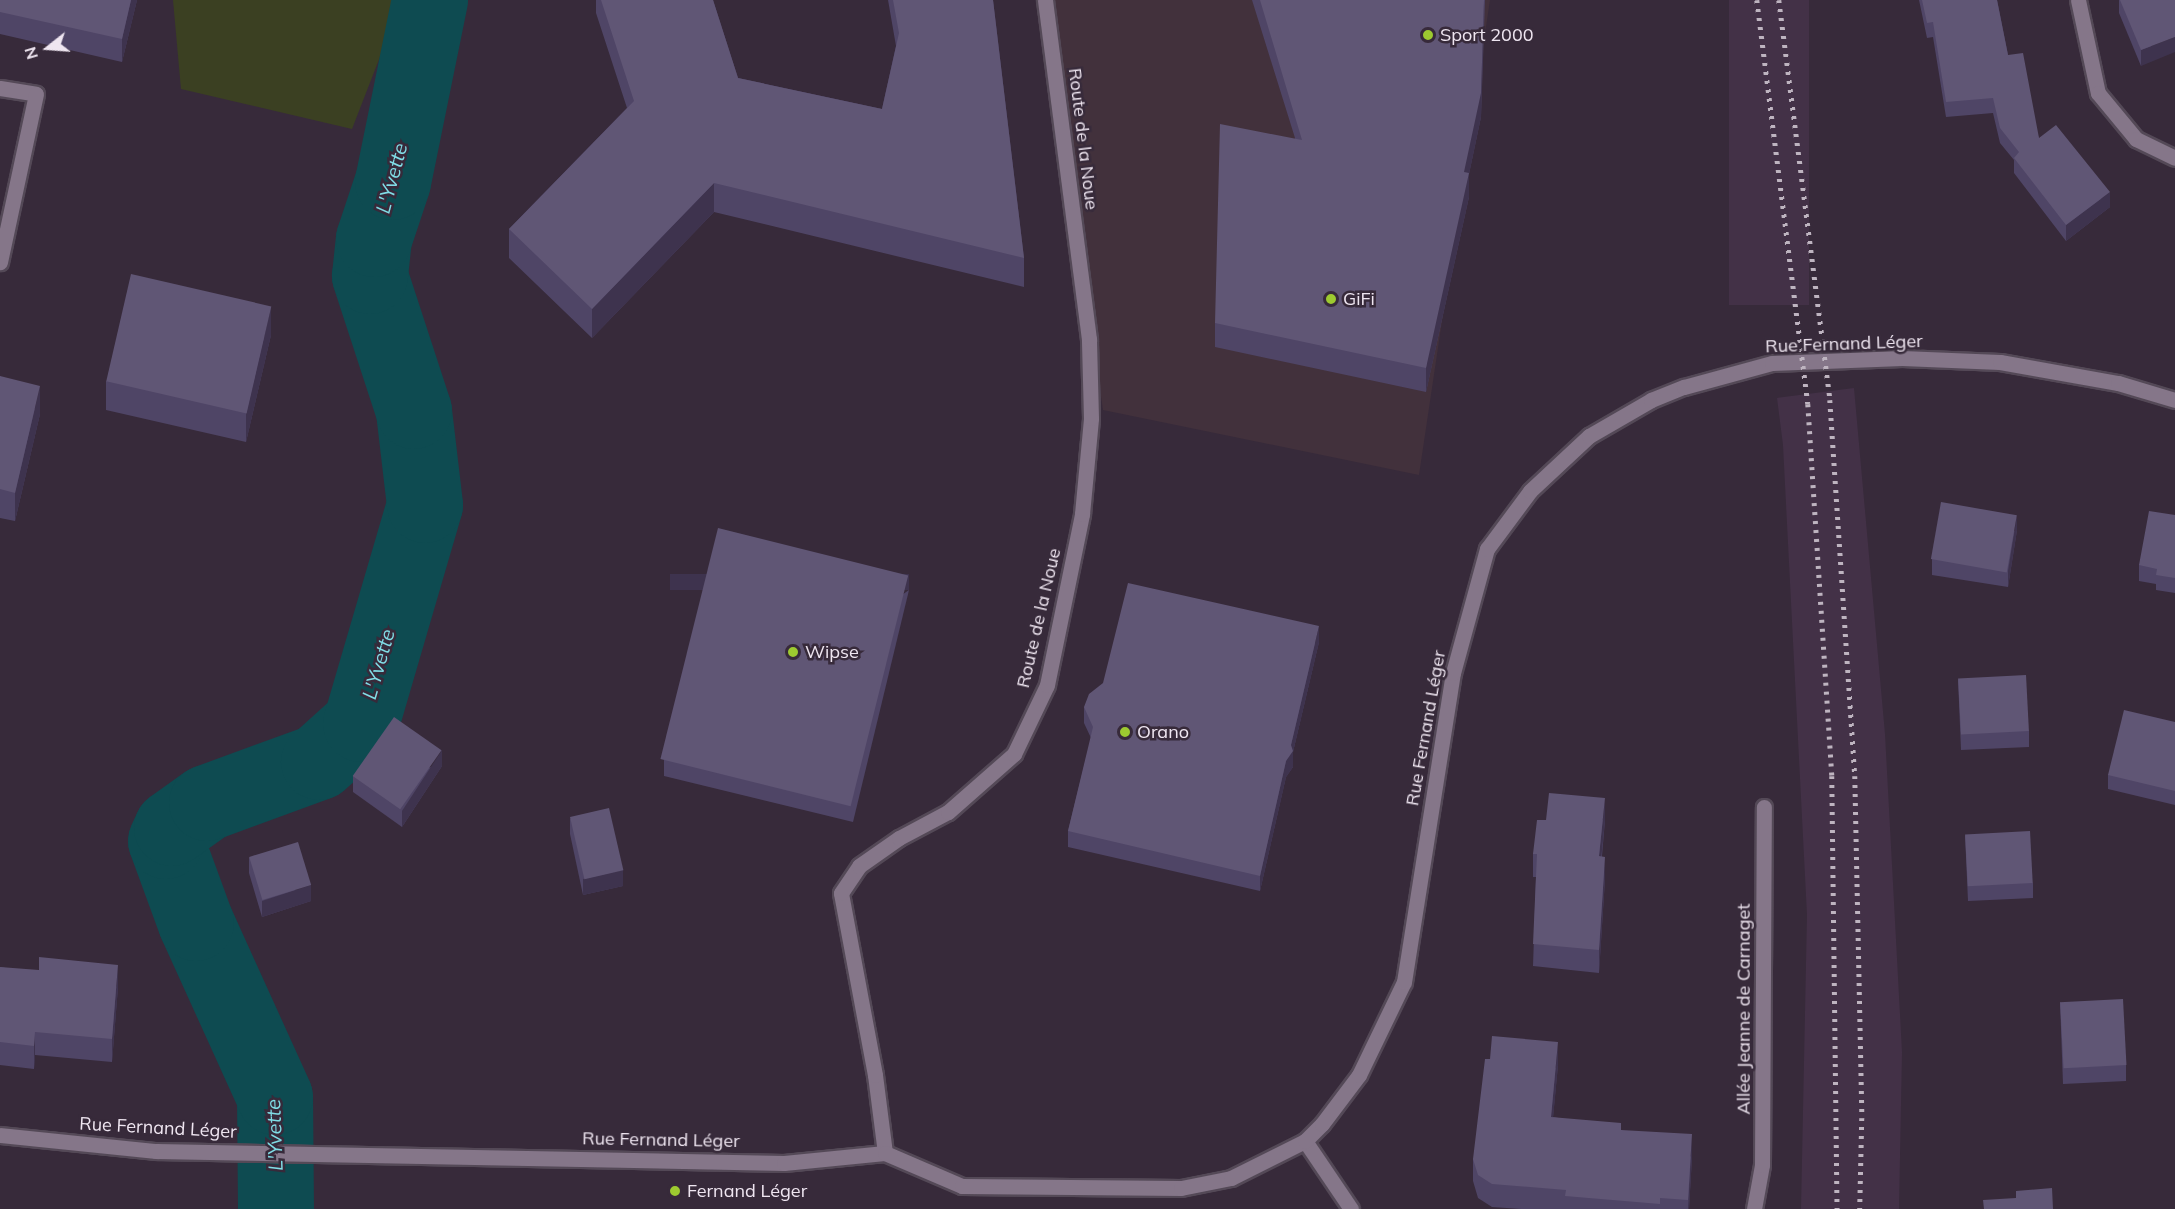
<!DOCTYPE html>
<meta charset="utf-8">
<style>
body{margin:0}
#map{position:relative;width:2175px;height:1209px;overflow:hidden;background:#372a3a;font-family:Mulish,sans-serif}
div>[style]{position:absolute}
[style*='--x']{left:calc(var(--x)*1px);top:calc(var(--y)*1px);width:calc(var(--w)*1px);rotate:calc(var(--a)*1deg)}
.commercial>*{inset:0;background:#42313c}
.built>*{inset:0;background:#433147;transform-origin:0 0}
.green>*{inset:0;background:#3b4022}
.river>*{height:76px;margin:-38px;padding:0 38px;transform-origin:38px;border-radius:38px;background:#0e4b51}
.roads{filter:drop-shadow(2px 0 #544957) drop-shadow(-2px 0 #544957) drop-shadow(0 2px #544957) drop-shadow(0 -2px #544957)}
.street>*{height:15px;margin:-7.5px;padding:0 7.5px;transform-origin:7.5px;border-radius:7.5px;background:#857689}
.secondary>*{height:15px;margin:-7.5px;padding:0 7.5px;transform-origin:7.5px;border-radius:7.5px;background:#857689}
.rail>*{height:4.5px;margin-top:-2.25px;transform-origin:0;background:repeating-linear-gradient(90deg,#beb4c0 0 3px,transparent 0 9px)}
.wall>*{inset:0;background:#4f4566}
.shaded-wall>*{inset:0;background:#3e334e;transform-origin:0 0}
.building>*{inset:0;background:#605675;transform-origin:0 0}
.dots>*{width:16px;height:16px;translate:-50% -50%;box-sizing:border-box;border:3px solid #372a3a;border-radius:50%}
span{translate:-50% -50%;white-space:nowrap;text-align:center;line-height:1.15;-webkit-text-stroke:5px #372a3a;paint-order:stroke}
.poi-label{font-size:18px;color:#efe6f1}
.left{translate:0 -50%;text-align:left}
.street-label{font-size:18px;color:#efe6f1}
.water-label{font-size:20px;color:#80dde6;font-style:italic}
.north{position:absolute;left:18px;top:18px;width:60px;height:60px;-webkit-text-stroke:4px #372a3a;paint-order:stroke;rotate:253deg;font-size:16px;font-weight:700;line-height:24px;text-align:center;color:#efe6f1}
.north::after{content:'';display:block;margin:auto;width:21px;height:27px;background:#efe6f1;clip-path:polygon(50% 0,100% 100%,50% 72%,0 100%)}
</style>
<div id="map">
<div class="commercial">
<i style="clip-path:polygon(1045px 0,1490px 0,1419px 475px,1103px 410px)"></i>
</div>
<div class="built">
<i style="left:1729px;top:0;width:80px;height:305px"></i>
<i style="clip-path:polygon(1854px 388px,1885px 734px,1902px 1052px,1899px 1209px,1801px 1209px,1807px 915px,1783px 445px,1777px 398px)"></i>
</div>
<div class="green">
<i style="clip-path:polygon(173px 0,402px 0,352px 129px,181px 89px)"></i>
</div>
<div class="river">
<i style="--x:276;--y:1209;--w:112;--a:-90.5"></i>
<i style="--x:275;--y:1097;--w:191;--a:-114.4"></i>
<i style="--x:196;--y:923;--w:87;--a:-110.1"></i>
<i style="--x:166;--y:841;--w:14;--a:-65"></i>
<i style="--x:172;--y:828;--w:43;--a:-35.5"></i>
<i style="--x:207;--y:803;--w:119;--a:-20.1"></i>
<i style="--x:319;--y:762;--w:57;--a:-42.1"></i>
<i style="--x:361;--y:724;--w:228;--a:-73.7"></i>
<i style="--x:425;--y:505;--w:95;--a:-96.7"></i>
<i style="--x:414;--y:411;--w:142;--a:-108.1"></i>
<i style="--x:370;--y:276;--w:37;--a:-84"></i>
<i style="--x:374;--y:239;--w:60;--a:-71.6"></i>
<i style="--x:393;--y:182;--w:186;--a:-78.5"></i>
</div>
<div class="roads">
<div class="street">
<i style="--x:2078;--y:0;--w:95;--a:77.9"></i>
<i style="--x:2098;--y:93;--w:60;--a:50.4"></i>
<i style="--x:2136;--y:139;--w:43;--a:26"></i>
<i style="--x:0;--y:88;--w:36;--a:9"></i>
<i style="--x:36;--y:94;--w:172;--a:102.1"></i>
<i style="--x:1305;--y:1141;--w:82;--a:55.9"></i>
<i style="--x:885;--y:1153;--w:79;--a:-97.3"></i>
<i style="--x:875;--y:1075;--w:185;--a:-100.6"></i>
<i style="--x:841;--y:893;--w:32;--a:-56"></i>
<i style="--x:859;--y:866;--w:49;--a:-35"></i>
<i style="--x:899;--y:838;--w:55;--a:-28"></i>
<i style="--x:948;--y:812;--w:88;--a:-41.3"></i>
<i style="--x:1014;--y:754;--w:76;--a:-64.4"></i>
<i style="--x:1047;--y:685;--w:175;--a:-78.4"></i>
<i style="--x:1082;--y:514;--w:96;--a:-84.6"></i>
<i style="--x:1091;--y:418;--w:79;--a:-91.5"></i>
<i style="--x:1089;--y:339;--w:342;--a:-97.4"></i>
<i style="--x:1754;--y:1209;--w:45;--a:-79.7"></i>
<i style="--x:1762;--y:1165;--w:358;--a:-89.7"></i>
</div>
<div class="secondary">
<i style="--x:0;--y:1135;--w:157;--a:5.9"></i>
<i style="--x:156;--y:1151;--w:628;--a:1.09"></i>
<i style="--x:784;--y:1163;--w:101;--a:-5.7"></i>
<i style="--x:885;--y:1153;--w:84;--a:23.2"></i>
<i style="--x:962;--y:1186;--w:219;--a:0.5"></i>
<i style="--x:1181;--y:1188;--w:51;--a:-11.3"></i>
<i style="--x:1231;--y:1178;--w:83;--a:-26.6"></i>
<i style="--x:1305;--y:1141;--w:24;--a:-45"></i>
<i style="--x:1322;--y:1124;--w:61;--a:-52.9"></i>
<i style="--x:1359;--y:1075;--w:103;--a:-64.2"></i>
<i style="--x:1404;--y:982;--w:313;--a:-81"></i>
<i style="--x:1453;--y:673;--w:129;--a:-74.7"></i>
<i style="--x:1487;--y:549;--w:72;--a:-53.4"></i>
<i style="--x:1530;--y:491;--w:81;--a:-43"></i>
<i style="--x:1589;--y:436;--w:72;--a:-30.1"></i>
<i style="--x:1651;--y:400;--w:35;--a:-22"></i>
<i style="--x:1684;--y:387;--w:91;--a:-15.3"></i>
<i style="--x:1772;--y:363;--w:130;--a:-2.2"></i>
<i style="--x:1902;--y:358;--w:98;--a:2.3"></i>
<i style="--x:2000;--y:362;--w:120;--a:10.1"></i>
<i style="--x:2118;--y:383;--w:59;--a:16.6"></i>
</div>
</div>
<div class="rail">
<i style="--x:1757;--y:0;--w:407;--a:82.8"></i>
<i style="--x:1808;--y:404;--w:373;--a:86.3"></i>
<i style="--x:1832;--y:776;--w:433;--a:89.3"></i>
<i style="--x:1779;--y:0;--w:403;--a:82.7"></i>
<i style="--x:1830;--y:400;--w:377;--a:86.2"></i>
<i style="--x:1855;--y:776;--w:342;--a:88.8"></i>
<i style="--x:1862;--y:1118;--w:91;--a:91.3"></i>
</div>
<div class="wall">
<i style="clip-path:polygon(0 0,137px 0,122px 62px,0 34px)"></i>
<i style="clip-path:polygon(596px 0,713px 0,738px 78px,882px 109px,896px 46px,888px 0,993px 0,1024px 258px,1024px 287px,714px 212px,592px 338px,509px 258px,509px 229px,627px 108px,596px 13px)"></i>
<i style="clip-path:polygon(1252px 0,1485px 0,1481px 117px,1469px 174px,1469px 197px,1426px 392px,1215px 347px,1215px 323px,1295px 138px)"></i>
<i style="clip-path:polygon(1919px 0,1997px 0,2008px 55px,2039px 138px,2110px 207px,2066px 241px,2014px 173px,2014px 160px,2000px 143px,1993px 113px,1946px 117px,1933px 37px,1927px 38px)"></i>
<i style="clip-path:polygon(2119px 0,2175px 0,2141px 66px,2119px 13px)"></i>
<i style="clip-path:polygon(271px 335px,246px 442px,106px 410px,106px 381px)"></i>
<i style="clip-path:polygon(0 376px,40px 414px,15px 521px,0 518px)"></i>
<i style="clip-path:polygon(2175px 515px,2175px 593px,2156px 590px,2156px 584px,2139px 581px,2139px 565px)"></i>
<i style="clip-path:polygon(2017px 530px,2008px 587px,1932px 575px,1932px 559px)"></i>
<i style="clip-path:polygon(909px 590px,853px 822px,664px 776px,664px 760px)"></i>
<i style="clip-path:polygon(1319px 642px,1293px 752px,1293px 767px,1286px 777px,1260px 891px,1068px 847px,1068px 831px,1091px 738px,1084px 723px,1084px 707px)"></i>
<i style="clip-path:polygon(1958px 679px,2029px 731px,2029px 747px,1961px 750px)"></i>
<i style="clip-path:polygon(2175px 722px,2175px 805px,2108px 789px,2108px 775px)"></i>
<i style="clip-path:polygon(442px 766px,402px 827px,353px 792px,353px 776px)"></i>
<i style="clip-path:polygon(570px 818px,623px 886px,583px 895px,570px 834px)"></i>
<i style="clip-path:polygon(1546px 820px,1605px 820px,1602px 856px,1605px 879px,1599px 973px,1533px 966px,1536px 877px,1533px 877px,1533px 854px)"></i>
<i style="clip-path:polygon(1965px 835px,2033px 883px,2033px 898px,1968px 901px)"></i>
<i style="clip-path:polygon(249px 857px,311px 901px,262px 917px,249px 873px)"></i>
<i style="clip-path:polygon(0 967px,118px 987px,112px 1062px,35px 1055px,34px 1069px,0 1065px)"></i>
<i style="clip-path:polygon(2060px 1002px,2126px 1065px,2126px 1081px,2063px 1084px)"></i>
<i style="clip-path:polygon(1558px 1065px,1553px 1117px,1621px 1130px,1692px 1157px,1689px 1209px,1521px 1209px,1492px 1207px,1478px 1198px,1473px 1181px,1473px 1159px)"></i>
</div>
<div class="shaded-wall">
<i style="clip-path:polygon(131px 0,137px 0,122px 62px,122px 39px)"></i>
<i style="clip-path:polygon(1484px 0,1481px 117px,1469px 174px,1469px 197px,1426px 392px,1426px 368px)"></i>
<i style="clip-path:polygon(2175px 37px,2175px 52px,2141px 66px,2141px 50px)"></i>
<i style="clip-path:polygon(714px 183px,714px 212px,592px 338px,592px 309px)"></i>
<i style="clip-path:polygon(2110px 192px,2110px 207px,2066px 241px,2066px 225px)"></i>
<i style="clip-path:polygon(271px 307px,271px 335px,246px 442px,246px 414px)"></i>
<i style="clip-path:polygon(40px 386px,40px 414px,15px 521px,15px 493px)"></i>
<i style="clip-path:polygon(2017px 515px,2017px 530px,2008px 587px,2008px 571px)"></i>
<i style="left:909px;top:574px;width:16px;height:239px;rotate:90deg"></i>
<i style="clip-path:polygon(1319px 626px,1319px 642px,1293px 752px,1293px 767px,1286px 777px,1260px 891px,1260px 876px,1286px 761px,1291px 745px)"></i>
<i style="clip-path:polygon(442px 750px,442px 766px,402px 827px,402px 811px)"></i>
<i style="clip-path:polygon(1605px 798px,1605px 820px,1599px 879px,1599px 856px)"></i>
<i style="clip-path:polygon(1605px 857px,1605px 879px,1599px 973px,1599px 950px)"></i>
<i style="clip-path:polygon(623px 870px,623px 886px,583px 895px,583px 879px)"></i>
<i style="clip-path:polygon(311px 885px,311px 901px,262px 917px,262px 901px)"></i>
<i style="clip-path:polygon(118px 965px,118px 987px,112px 1062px,112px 1039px)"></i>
<i style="clip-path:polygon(35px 1032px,35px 1055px,34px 1069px,34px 1046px)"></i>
<i style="clip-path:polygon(1558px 1042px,1558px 1065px,1551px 1140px,1551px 1117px)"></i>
<i style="clip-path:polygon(1692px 1134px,1692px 1157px,1689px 1209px,1688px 1209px)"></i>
</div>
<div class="building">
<i style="clip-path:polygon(0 0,131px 0,122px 39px,0 12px)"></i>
<i style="clip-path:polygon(601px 0,713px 0,738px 78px,882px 109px,899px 33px,893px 0,993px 0,1024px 258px,714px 183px,592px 309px,509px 229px,634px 101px)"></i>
<i style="clip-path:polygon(1260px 0,1484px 0,1481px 93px,1464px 172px,1469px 173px,1426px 368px,1215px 323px,1220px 124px,1302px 140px)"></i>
<i style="clip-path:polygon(1922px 0,1997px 0,2008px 55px,2023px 53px,2039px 138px,2056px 125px,2110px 192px,2066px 225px,2014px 158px,2019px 152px,2000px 128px,1993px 98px,1946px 102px,1933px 22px,1927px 23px)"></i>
<i style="clip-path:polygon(2120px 0,2175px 0,2175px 37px,2141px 50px)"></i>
<i style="left:131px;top:274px;width:144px;height:110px;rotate:13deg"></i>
<i style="clip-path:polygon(0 376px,40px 386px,15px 493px,0 489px)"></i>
<i style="left:1941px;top:502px;width:77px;height:58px;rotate:10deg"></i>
<i style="clip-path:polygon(2149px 511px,2175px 515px,2175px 578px,2156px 575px,2157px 569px,2139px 565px)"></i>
<i style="left:718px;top:528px;width:196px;height:238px;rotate:14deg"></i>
<i style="clip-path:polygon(1128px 583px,1319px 626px,1291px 745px,1293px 751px,1286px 761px,1260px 876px,1068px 831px,1093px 727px,1084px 707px,1089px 694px,1103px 683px)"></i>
<i style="left:2026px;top:675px;width:56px;height:68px;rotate:87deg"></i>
<i style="clip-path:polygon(2124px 710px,2175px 722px,2175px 791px,2108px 775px)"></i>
<i style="left:394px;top:717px;width:58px;height:72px;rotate:35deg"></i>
<i style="clip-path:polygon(1549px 793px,1605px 798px,1599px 856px,1605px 857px,1599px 950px,1533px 944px,1537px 854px,1533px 854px,1537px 820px,1546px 820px)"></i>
<i style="left:609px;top:808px;width:64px;height:40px;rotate:77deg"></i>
<i style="left:2030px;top:831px;width:52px;height:65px;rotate:87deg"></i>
<i style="left:298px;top:842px;width:45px;height:51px;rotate:73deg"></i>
<i style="clip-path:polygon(39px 957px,118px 965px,112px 1039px,35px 1032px,34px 1046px,0 1042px,0 967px,39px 970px)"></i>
<i style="left:2123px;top:999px;width:66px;height:63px;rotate:87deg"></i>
<i style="clip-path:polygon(1492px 1036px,1558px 1042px,1551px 1117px,1621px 1123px,1621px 1130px,1692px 1134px,1688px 1200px,1660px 1198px,1660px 1204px,1565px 1196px,1566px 1190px,1492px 1184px,1478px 1175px,1473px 1159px,1485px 1059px,1490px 1059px)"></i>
<i style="clip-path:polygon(2052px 1188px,2053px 1209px,1984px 1209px,1983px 1200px,2016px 1198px,2016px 1191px)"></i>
</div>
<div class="dots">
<i style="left:1428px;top:35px;background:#9dca30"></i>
<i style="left:1331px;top:299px;background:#9dca30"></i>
<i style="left:793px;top:652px;background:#9dca30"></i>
<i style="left:1125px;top:732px;background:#9dca30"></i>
<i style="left:675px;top:1191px;background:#9dca30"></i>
</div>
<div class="poi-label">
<span class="left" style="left:1440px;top:35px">Sport 2000</span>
<span class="left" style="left:1343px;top:299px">GiFi</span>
<span class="left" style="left:805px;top:652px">Wipse</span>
<span class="left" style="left:1137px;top:732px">Orano</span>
<span class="left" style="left:687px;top:1191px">Fernand Léger</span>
</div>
<div class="street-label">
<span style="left:1083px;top:139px;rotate:83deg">Route de la Noue</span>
<span style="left:1844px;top:344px;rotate:-2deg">Rue Fernand Léger</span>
<span style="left:1039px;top:618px;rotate:-77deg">Route de la Noue</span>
<span style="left:1426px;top:728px;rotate:-80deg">Rue Fernand Léger</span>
<span style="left:1744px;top:1009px;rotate:-90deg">Allée Jeanne de Carnaget</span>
<span style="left:158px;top:1128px;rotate:3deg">Rue Fernand Léger</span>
<span style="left:661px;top:1140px;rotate:1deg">Rue Fernand Léger</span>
</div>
<div class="water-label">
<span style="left:391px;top:178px;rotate:-75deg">L'Yvette</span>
<span style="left:378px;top:664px;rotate:-74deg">L'Yvette</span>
<span style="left:274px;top:1135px;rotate:-92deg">L'Yvette</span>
</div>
<div class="north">N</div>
</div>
